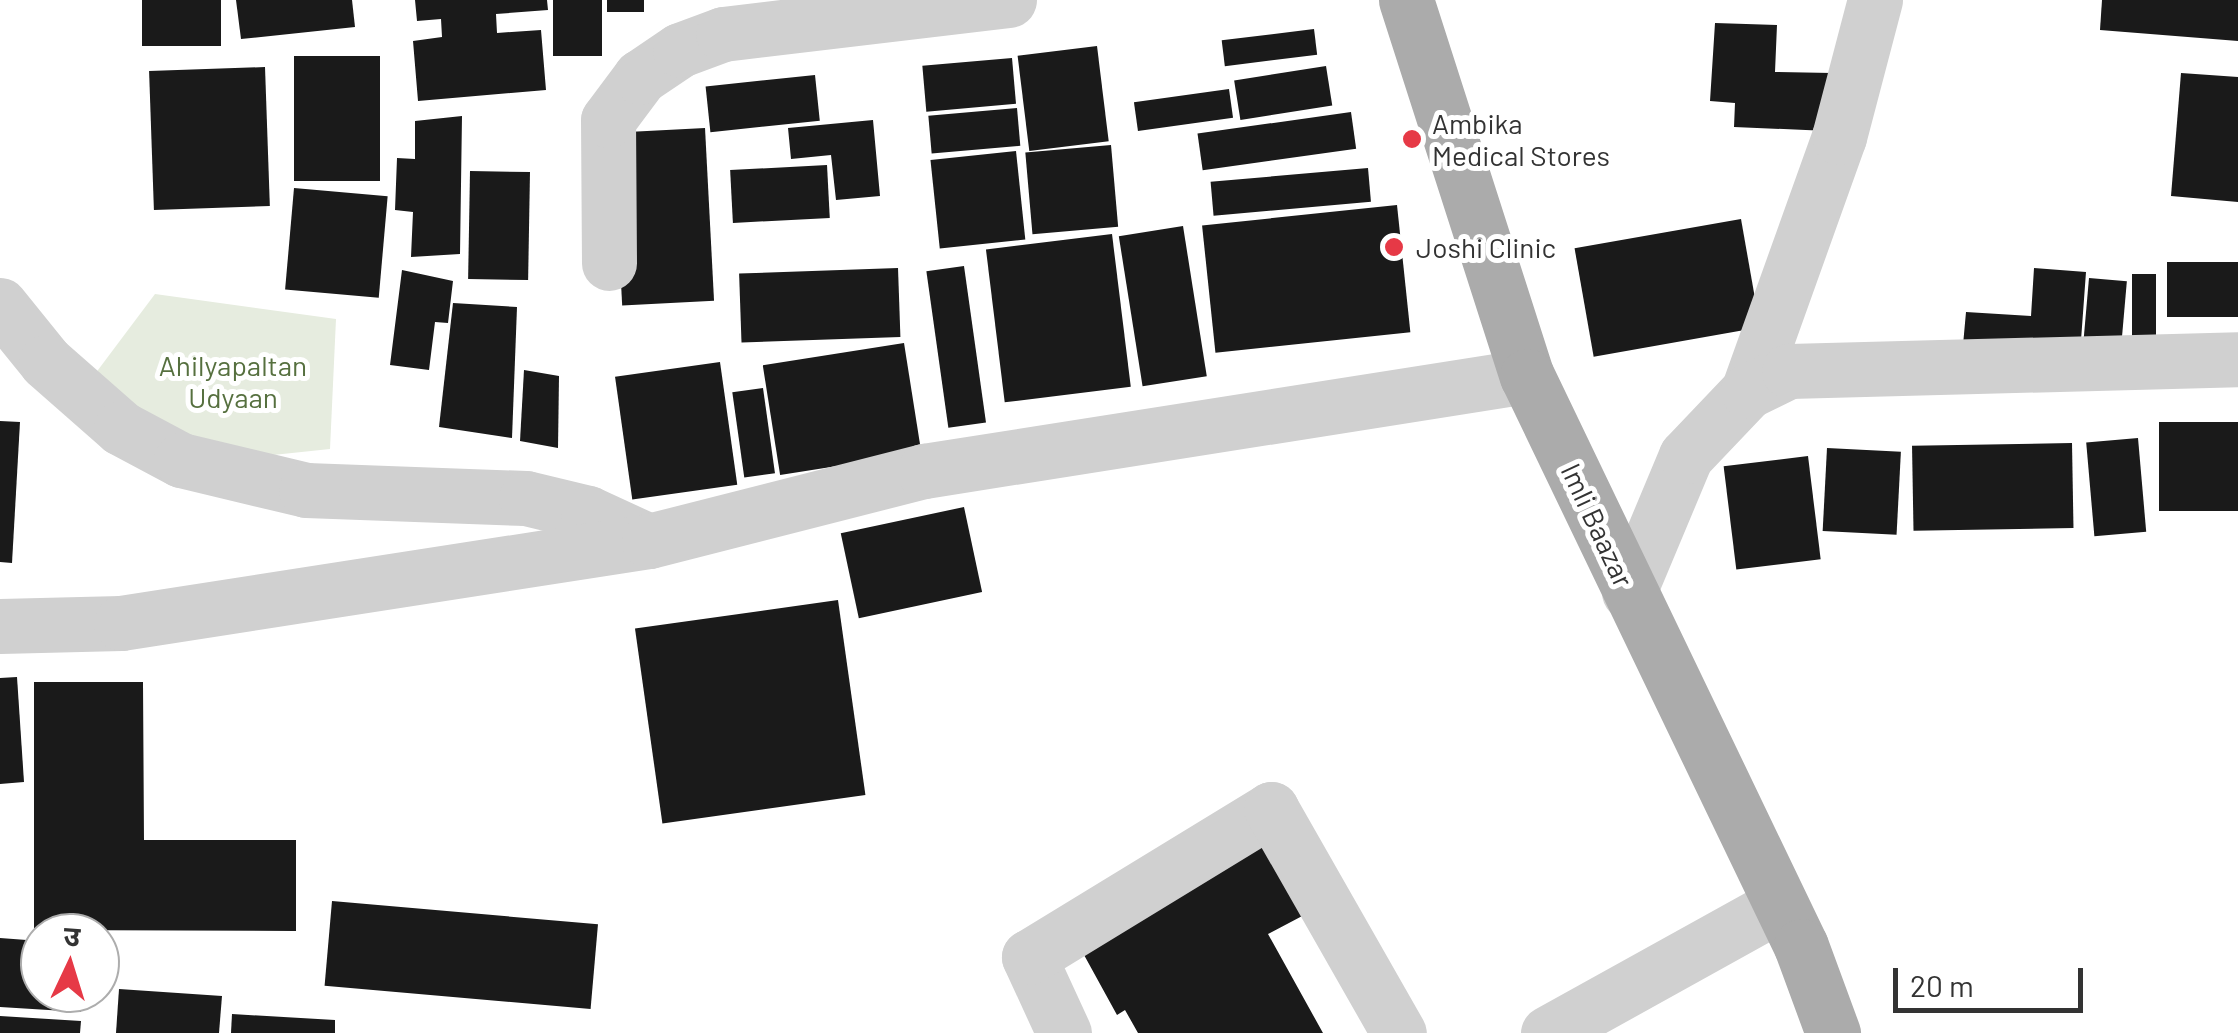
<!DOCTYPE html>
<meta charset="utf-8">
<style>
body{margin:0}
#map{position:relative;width:2238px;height:1033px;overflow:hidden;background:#fff;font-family:Barlow,"Noto Sans Devanagari",sans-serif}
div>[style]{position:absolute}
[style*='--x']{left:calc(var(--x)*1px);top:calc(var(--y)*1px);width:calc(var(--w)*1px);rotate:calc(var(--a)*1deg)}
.green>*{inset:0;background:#e6ecdf}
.building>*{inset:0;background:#1a1a1a;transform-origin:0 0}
.minor>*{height:55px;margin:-27.5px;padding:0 27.5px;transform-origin:27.5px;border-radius:27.5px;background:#d0d0d0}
.major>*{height:55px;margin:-27.5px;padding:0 27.5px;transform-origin:27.5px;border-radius:27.5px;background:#ababab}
.dots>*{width:28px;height:28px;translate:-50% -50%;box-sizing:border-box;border:5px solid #fff;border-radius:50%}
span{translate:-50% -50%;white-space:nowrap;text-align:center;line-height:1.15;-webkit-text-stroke:10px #fff;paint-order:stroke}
.poi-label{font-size:28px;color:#333}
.left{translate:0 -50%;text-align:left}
.park-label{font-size:28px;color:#56703f}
.street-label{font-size:28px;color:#333}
.north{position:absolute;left:20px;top:913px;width:100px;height:100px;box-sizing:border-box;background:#fff;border:2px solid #adadad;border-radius:50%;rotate:4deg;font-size:28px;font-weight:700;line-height:40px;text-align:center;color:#333}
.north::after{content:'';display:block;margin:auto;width:35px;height:45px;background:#e63946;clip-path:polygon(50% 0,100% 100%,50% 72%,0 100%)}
.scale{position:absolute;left:1893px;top:968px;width:190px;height:45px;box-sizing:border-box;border:5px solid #333;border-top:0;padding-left:12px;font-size:30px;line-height:35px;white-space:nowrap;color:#333;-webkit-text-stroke:8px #fff;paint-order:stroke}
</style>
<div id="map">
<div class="green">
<i style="clip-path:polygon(155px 294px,336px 319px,330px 449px,206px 462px,92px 378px)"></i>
</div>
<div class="building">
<i style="left:142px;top:0;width:79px;height:46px"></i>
<i style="clip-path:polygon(236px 0,352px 0,355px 27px,241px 39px)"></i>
<i style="clip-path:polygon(415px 0,547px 0,548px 10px,496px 14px,497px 33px,541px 30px,546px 90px,418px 101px,413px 41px,442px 37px,441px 19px,417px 21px)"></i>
<i style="left:553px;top:0;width:49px;height:56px"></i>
<i style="left:607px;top:0;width:37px;height:12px"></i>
<i style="clip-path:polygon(2102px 0,2238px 0,2238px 41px,2100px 30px)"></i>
<i style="clip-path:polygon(1715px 23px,1777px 25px,1775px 72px,1832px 73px,1828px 131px,1734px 127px,1735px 103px,1710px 101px)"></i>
<i style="left:1314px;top:29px;width:26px;height:93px;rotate:83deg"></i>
<i style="left:1097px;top:46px;width:96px;height:80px;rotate:83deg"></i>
<i style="left:294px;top:56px;width:86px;height:125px"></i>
<i style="left:1012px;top:58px;width:46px;height:90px;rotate:85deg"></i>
<i style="left:1326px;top:66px;width:40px;height:93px;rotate:81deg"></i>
<i style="left:265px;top:67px;width:139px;height:116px;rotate:88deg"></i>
<i style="clip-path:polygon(2181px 73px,2238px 77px,2238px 202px,2171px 196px)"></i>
<i style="left:815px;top:75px;width:46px;height:110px;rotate:84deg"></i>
<i style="left:1229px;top:89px;width:29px;height:96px;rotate:82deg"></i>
<i style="left:1017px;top:108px;width:38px;height:89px;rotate:85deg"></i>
<i style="left:1351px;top:112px;width:37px;height:155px;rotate:82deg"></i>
<i style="clip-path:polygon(462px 116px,460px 254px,411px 257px,413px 212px,395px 210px,397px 158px,415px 159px,415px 121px)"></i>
<i style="clip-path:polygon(873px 120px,880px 196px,836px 200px,831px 155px,791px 159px,788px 128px)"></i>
<i style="left:705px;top:128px;width:173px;height:92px;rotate:87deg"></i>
<i style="left:1111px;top:145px;width:82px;height:86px;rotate:85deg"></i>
<i style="left:1016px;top:151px;width:89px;height:86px;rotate:84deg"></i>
<i style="left:827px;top:165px;width:53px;height:97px;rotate:87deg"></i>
<i style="left:1368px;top:168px;width:34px;height:158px;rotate:85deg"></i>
<i style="left:470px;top:171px;width:60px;height:108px;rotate:1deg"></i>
<i style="left:294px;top:188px;width:94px;height:102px;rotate:5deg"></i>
<i style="left:1397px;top:205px;width:128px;height:196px;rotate:84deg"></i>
<i style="left:1741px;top:219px;width:110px;height:169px;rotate:80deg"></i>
<i style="left:1183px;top:226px;width:152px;height:65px;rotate:81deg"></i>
<i style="left:1112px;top:234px;width:154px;height:127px;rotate:83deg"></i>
<i style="left:2238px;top:262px;width:55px;height:71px;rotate:90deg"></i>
<i style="left:964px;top:266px;width:158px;height:38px;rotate:82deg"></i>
<i style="left:898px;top:268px;width:69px;height:159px;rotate:88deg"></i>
<i style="clip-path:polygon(2034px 268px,2086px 272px,2080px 354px,1963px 345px,1966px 312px,2031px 316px)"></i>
<i style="clip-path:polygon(402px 270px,453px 281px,448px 323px,435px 322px,429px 370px,390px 365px)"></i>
<i style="left:2132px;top:274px;width:24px;height:63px"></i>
<i style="left:2089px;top:278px;width:38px;height:70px;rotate:5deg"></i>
<i style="clip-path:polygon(453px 303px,517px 307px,512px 438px,439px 427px)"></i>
<i style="left:904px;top:343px;width:111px;height:143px;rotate:81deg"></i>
<i style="left:720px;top:362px;width:124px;height:106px;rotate:82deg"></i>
<i style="clip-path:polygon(524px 370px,559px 376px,558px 448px,520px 441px)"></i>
<i style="left:763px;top:388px;width:86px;height:31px;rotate:82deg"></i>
<i style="clip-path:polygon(0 421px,20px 422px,12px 563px,0 562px)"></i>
<i style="left:2238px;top:422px;width:89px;height:79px;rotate:90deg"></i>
<i style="left:2138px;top:438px;width:94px;height:52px;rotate:85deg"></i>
<i style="left:2072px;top:443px;width:85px;height:160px;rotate:89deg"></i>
<i style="left:1827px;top:448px;width:74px;height:83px;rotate:3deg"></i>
<i style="left:1808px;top:456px;width:104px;height:85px;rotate:83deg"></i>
<i style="left:964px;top:507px;width:87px;height:126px;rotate:78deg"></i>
<i style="left:838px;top:600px;width:197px;height:205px;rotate:82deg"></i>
<i style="clip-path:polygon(17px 677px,24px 782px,0 784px,0 678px)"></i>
<i style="clip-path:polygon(34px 682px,143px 682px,144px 840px,296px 840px,296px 931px,34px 930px)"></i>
<i style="clip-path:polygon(1265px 840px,1306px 914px,1268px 934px,1323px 1033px,1138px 1033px,1125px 1010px,1117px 1015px,1078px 944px)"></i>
<i style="left:332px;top:901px;width:267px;height:85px;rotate:5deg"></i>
<i style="clip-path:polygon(0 938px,40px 941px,40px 993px,82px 993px,81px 1012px,0 1007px)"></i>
<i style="clip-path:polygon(119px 989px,222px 996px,219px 1033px,116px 1033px)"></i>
<i style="clip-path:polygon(232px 1014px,335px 1020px,335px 1033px,231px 1033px)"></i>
<i style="clip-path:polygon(0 1016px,81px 1021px,80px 1033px,0 1033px)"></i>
</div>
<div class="minor">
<i style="--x:609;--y:263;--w:143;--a:-90.4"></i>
<i style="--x:608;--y:120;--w:54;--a:-53.3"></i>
<i style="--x:640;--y:77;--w:48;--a:-34"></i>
<i style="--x:680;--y:50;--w:46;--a:-20.4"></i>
<i style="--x:723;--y:34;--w:288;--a:-6.8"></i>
<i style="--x:0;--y:305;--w:73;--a:51.1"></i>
<i style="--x:46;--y:362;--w:100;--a:41.3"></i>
<i style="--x:121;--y:428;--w:68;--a:28.1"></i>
<i style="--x:181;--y:460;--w:129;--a:13.5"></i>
<i style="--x:306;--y:490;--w:220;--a:2.1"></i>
<i style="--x:526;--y:498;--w:64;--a:13.6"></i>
<i style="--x:588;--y:513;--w:67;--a:24.7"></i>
<i style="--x:1748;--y:391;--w:270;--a:-70.3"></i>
<i style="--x:1839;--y:137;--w:142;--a:-75.3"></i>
<i style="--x:1629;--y:592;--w:147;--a:-67.3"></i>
<i style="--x:1686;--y:456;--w:90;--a:-46.4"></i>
<i style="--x:1748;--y:391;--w:46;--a:-26"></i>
<i style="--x:1789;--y:371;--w:449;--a:-1.5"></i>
<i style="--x:0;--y:626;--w:121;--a:-1.4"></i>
<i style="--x:121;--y:623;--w:534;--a:-8.83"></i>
<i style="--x:649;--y:541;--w:284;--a:-14.3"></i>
<i style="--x:924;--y:471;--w:610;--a:-8.95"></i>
<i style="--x:1064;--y:1033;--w:84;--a:-114.7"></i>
<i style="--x:1029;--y:957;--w:284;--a:-31.4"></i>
<i style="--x:1271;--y:809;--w:258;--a:60.3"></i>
<i style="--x:1548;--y:1033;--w:262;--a:-29"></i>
</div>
<div class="major">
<i style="--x:1406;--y:0;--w:395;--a:72.2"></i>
<i style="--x:1527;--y:376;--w:632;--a:64.33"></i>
<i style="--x:1801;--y:946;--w:93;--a:69.8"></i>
</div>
<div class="dots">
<i style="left:1412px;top:139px;background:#e63946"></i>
<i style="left:1394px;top:247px;background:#e63946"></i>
</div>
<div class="poi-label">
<span class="left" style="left:1432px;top:139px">Ambika<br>Medical Stores</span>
<span class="left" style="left:1416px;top:247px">Joshi Clinic</span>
</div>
<div class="park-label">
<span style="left:233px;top:381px">Ahilyapaltan<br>Udyaan</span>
</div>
<div class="street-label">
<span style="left:1598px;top:525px;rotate:65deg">Imli Baazar</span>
</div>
<div class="north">उ</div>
<div class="scale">20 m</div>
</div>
